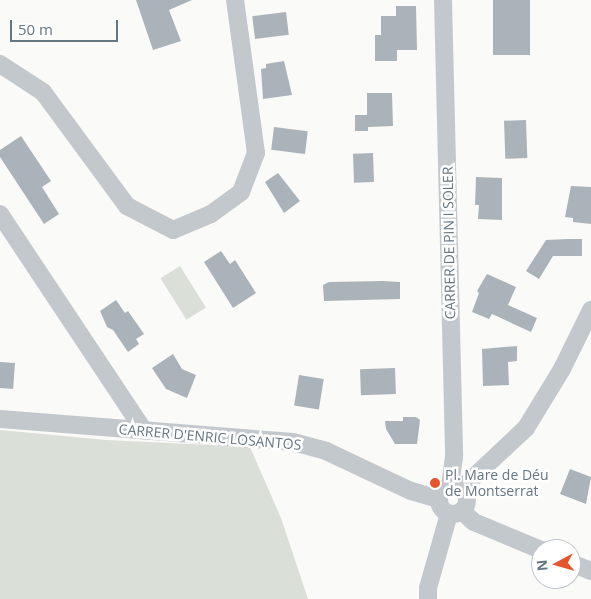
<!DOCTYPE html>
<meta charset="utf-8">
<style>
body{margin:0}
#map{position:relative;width:591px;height:599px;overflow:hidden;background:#fafaf8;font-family:"Open Sans",sans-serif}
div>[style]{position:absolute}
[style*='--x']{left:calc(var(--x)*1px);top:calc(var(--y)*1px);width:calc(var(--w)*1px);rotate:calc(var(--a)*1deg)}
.green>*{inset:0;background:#dadfd7;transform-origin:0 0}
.building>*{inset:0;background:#aab3b9;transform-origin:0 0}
.minor>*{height:18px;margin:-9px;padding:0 9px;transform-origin:9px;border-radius:9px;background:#c3c8cc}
.minor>.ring{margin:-9px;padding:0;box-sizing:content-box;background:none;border:18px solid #c3c8cc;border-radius:50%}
.dots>*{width:14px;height:14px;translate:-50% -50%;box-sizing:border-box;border:2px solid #fff;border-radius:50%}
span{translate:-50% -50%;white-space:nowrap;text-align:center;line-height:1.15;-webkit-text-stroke:5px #fff;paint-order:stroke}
.street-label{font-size:14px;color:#657683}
.poi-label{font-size:14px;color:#657683}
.left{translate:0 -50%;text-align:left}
.north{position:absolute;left:531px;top:539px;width:50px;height:50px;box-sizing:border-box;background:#fff;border:1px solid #c1c8cd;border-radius:50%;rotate:264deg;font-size:14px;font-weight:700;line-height:20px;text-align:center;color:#657683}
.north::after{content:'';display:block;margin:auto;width:18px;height:22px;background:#e4572e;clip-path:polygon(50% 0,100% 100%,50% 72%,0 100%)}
.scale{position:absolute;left:10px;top:20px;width:108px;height:22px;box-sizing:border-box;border:2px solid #657683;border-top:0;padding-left:6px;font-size:15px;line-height:18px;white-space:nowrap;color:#657683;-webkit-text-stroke:4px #fff;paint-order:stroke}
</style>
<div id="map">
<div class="green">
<i style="left:180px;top:266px;width:49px;height:23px;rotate:58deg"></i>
<i style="clip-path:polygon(0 430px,107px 440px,250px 447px,281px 518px,308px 599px,0 599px)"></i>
</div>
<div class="building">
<i style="clip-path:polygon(136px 0,192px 0,169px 10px,181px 41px,153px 50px)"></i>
<i style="left:493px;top:0;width:37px;height:55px"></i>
<i style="clip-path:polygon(396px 6px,416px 6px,417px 50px,397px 50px,397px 61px,375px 61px,375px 35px,381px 35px,381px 16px,396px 16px)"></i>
<i style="left:286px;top:12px;width:23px;height:34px;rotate:83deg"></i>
<i style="clip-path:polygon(284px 61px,292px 95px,263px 99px,261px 69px,266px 68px,266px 64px)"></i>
<i style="clip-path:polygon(367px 93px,392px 93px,393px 126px,368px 127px,368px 131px,355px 131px,355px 115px,367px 115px)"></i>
<i style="left:526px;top:120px;width:38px;height:22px;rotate:88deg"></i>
<i style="left:274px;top:127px;width:34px;height:23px;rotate:7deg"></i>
<i style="clip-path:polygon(21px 136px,51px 181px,42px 187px,59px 214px,44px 224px,0 157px,0 150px)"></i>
<i style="left:373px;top:153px;width:29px;height:20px;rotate:88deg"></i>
<i style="clip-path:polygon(278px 173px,300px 201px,284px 213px,265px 182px)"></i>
<i style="clip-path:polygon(476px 177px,502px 178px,502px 220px,478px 219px,479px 205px,475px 205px)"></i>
<i style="clip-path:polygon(571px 186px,591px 187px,591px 224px,573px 222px,573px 218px,565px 217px)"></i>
<i style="clip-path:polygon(568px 239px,582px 239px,582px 256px,553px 256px,539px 279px,526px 271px,546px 240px)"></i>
<i style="clip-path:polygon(221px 251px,230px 264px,235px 260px,256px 293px,233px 308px,204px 262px)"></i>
<i style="clip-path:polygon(487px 274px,516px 287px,508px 305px,537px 318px,531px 332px,492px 314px,489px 319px,472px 312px,479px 293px,477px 291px)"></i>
<i style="clip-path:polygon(383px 281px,400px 282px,400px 299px,324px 301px,323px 285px,329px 282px)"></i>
<i style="clip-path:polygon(116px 300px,125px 313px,128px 311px,144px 334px,136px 339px,139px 344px,128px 352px,113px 330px,107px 327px,100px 311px)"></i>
<i style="clip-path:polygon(517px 346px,517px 361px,508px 362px,509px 385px,483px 386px,482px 349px)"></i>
<i style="clip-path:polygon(173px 354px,182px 369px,196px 375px,187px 398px,166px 389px,152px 368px)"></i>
<i style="left:0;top:362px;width:15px;height:26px;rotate:4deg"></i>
<i style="left:395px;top:368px;width:26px;height:35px;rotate:88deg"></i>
<i style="left:299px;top:375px;width:25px;height:31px;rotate:9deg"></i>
<i style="clip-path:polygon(403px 417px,416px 417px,420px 420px,417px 444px,395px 444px,386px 429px,385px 421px,403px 421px)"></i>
<i style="clip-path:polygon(570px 469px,591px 477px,586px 504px,560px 494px)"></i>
</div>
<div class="minor">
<i style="--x:443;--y:0;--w:457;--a:88.6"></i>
<i style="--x:454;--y:457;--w:29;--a:98"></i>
<i style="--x:0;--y:64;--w:51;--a:33.1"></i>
<i style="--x:43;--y:92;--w:142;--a:53.6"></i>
<i style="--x:127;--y:206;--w:52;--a:27.6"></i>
<i style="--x:173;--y:230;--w:41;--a:-22.8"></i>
<i style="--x:211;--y:214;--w:37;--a:-36"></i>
<i style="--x:241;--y:192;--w:42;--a:-69"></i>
<i style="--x:256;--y:153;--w:154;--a:-97.8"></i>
<i style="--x:0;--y:214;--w:260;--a:56.4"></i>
<i style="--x:0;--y:419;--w:294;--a:4.5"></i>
<i style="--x:293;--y:442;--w:34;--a:15"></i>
<i style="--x:326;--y:451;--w:94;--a:25.2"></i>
<i style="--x:411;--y:491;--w:29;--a:16"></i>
<i class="ring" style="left:439px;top:486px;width:10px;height:10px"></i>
<i style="--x:461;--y:489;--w:89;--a:-43.2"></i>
<i style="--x:526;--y:428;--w:69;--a:-58.6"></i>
<i style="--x:562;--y:369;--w:66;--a:-63.8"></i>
<i style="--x:462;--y:511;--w:16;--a:43"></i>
<i style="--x:474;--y:522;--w:73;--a:22.7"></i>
<i style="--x:571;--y:563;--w:22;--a:22"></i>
<i style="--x:428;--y:599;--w:11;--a:-90"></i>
<i style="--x:428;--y:588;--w:77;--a:-74.2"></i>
</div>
<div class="dots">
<i style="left:435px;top:483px;background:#e4572e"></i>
</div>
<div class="street-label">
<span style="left:449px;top:243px;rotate:-91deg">CARRER DE PIN I SOLER</span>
<span style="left:210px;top:437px;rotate:5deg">CARRER D'ENRIC LOSANTOS</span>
</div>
<div class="poi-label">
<span class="left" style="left:445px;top:483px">Pl. Mare de Déu<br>de Montserrat</span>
</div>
<div class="north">N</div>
<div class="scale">50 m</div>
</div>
